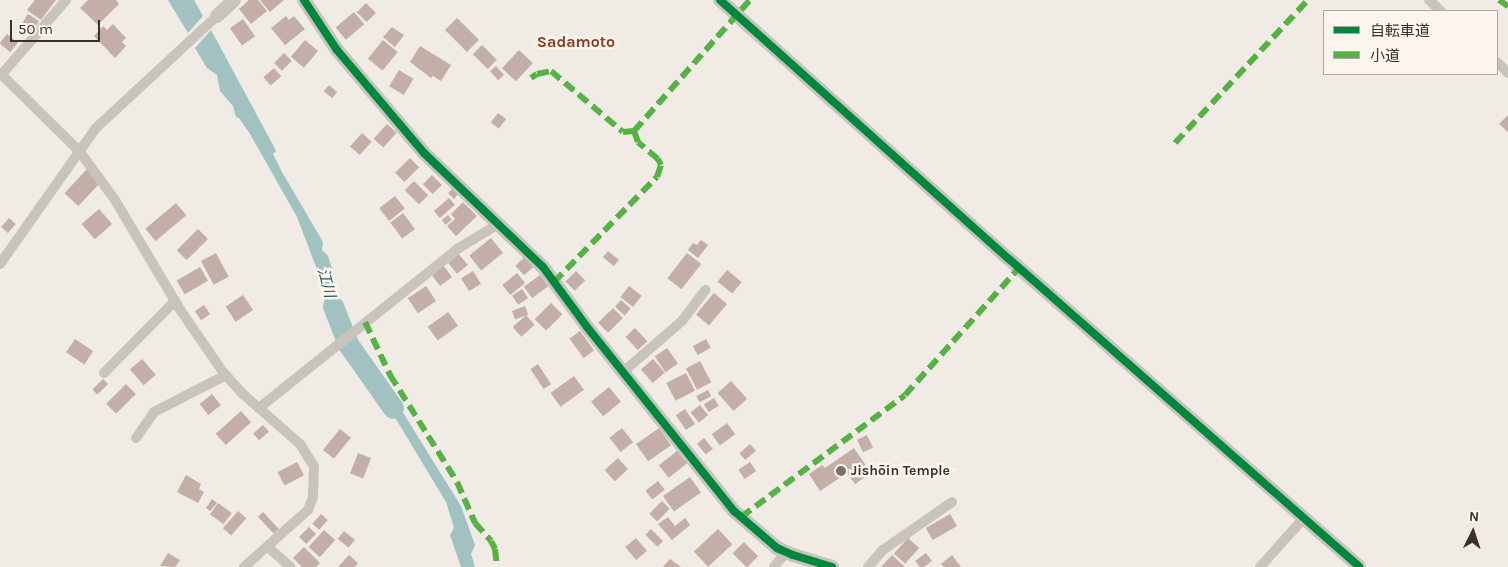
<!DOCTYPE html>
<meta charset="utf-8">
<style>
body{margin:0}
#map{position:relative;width:1508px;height:567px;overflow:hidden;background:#f0ebe5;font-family:Karla,"Noto Sans JP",sans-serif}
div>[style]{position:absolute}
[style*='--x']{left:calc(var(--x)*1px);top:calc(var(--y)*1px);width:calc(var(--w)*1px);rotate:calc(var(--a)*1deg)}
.water>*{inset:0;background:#a1c2c1}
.river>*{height:21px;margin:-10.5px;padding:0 10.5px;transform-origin:10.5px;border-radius:10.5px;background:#a1c2c1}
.building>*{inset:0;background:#c3afa7;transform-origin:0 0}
.minor>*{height:10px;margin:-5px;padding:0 5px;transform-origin:5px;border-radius:5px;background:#c9c3be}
.tertiary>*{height:14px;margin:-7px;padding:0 7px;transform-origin:7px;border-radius:7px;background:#c9c3be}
.quiet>*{height:6px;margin-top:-3px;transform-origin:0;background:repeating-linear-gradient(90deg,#57b246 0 12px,transparent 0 18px)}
.cycleway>*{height:8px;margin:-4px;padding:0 4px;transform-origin:4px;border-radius:4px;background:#00873e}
.dots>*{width:14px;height:14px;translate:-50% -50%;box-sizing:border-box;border:2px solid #fbf5ee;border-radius:50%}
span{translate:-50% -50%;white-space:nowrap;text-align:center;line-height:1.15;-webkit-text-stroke:5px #fbf5ee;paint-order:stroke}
.poi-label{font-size:14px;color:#3b302b;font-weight:700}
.left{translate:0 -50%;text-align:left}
.water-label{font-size:15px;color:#1f5a5e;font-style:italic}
.quarter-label{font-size:16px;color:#8c3b22;font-weight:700}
.legend{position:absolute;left:1323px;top:10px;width:175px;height:65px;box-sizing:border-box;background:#fbf5ee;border:1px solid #aea6a0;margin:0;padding:6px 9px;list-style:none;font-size:15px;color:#3b302b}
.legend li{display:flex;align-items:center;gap:10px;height:25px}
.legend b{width:25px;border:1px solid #aea6a0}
.north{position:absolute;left:1448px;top:507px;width:50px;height:50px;-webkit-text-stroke:4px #fbf5ee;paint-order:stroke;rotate:4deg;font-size:14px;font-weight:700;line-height:20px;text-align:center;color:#3b302b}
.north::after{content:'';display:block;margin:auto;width:18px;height:22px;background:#3b302b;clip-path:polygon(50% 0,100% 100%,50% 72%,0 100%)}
.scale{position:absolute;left:10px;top:20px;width:90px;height:22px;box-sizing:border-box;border:2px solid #3b302b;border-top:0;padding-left:6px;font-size:15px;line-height:18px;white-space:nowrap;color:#3b302b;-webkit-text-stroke:4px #fbf5ee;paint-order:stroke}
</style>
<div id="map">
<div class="water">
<i style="clip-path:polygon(168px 0,194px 0,203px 16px,188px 33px)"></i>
<i style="clip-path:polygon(211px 30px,272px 143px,276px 151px,273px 154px,282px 172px,323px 242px,322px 250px,328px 256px,333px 272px,331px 276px,334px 281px,333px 291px,339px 298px,343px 318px,351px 326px,336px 338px,326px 310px,318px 272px,297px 217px,250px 134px,239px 118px,236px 117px,233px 106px,220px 91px,217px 75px,207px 68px,195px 48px)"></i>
<i style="clip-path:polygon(384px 382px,461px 506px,475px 545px,471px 554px,475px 567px,461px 567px,450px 535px,454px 528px,446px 502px,376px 386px,377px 383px)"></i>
</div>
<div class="river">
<i style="--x:333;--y:306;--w:41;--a:68.5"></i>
<i style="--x:348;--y:344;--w:78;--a:54.9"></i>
</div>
<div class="building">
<i style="clip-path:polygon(35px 0,56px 0,41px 20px,27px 10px)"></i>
<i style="clip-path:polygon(88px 0,116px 0,119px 4px,98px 25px,80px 8px)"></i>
<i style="clip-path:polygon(249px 0,258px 0,267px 11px,251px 24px,239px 9px)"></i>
<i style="clip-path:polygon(260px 0,284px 0,270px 12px)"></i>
<i style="left:366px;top:3px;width:14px;height:13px;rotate:45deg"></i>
<i style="left:354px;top:12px;width:16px;height:24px;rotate:50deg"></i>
<i style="left:28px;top:14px;width:13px;height:13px;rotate:32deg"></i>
<i style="clip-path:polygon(286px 16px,289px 20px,294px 16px,305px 29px,285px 45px,271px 28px)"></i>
<i style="left:457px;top:18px;width:31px;height:17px;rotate:45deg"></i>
<i style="left:243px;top:19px;width:21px;height:16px;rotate:55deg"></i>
<i style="clip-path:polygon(113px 24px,126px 38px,122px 42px,126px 46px,115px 58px,94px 36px,103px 26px,107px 30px)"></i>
<i style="clip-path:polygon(392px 27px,404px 35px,395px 47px,383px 37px)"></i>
<i style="left:7px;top:34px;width:14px;height:12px;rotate:39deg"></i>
<i style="left:305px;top:40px;width:17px;height:22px;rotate:40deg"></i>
<i style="left:383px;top:40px;width:19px;height:24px;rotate:39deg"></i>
<i style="left:482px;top:45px;width:21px;height:13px;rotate:45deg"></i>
<i style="clip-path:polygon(420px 46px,451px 65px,441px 81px,433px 76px,431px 78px,410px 62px)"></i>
<i style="left:519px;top:50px;width:19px;height:25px;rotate:43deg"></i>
<i style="left:284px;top:53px;width:11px;height:14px;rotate:45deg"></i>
<i style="left:496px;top:66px;width:12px;height:8px;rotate:48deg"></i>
<i style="left:274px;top:68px;width:11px;height:14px;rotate:49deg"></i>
<i style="left:399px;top:70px;width:17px;height:19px;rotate:31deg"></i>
<i style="left:329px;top:85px;width:11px;height:8px;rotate:41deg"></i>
<i style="left:498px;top:113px;width:10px;height:12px;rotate:37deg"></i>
<i style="clip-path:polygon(1508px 115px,1508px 132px,1499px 124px)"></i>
<i style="left:387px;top:124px;width:13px;height:20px;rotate:42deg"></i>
<i style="left:362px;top:133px;width:13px;height:18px;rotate:42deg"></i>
<i style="left:410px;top:158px;width:13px;height:21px;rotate:45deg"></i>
<i style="left:87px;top:169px;width:19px;height:33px;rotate:43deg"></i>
<i style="left:432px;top:175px;width:14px;height:13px;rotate:45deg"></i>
<i style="left:414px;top:181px;width:20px;height:13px;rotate:45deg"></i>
<i style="clip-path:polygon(452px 189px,458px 194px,454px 199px,448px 193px)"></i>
<i style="left:395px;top:196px;width:16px;height:20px;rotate:52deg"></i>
<i style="left:449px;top:198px;width:9px;height:20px;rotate:49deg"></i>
<i style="clip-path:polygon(463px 202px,477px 216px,456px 236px,447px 226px,455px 219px,451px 214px)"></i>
<i style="left:176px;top:203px;width:16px;height:40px;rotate:50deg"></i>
<i style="left:99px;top:209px;width:20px;height:23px;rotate:49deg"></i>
<i style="left:403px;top:213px;width:20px;height:16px;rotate:53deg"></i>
<i style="left:448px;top:215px;width:6px;height:8px;rotate:51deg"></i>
<i style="left:9px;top:218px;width:9px;height:12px;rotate:41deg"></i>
<i style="left:198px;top:229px;width:14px;height:30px;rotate:45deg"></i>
<i style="left:491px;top:238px;width:19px;height:28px;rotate:51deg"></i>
<i style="clip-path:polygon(701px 240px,708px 245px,698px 258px,688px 250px,693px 243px,697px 245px)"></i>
<i style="left:608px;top:251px;width:14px;height:8px;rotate:39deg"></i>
<i style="left:216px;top:253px;width:27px;height:17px;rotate:62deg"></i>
<i style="left:687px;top:253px;width:18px;height:32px;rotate:38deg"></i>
<i style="left:459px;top:254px;width:14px;height:14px;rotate:51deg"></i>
<i style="left:525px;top:257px;width:13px;height:13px;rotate:48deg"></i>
<i style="left:443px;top:265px;width:15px;height:15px;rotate:53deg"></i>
<i style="left:200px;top:267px;width:16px;height:27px;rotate:60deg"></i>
<i style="left:727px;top:270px;width:19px;height:15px;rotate:39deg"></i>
<i style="left:473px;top:271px;width:15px;height:14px;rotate:58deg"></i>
<i style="left:576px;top:271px;width:13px;height:15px;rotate:45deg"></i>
<i style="left:517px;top:273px;width:13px;height:19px;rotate:51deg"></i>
<i style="left:540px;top:275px;width:14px;height:20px;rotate:54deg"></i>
<i style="left:426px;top:286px;width:18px;height:22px;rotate:56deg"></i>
<i style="left:629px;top:286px;width:16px;height:14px;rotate:38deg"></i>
<i style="left:522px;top:289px;width:11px;height:12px;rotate:56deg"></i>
<i style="left:714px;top:293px;width:17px;height:28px;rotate:40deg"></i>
<i style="left:243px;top:295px;width:18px;height:21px;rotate:56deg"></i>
<i style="left:621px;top:300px;width:13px;height:9px;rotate:42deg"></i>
<i style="left:551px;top:303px;width:16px;height:23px;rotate:45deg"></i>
<i style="left:204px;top:305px;width:11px;height:11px;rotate:56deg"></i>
<i style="left:525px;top:306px;width:9px;height:14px;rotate:69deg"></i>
<i style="left:613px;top:308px;width:14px;height:21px;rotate:45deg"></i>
<i style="left:448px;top:312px;width:17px;height:25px;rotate:54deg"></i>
<i style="left:526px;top:315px;width:13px;height:18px;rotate:48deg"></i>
<i style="left:635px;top:328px;width:18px;height:13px;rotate:47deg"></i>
<i style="left:580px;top:331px;width:24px;height:13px;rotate:54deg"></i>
<i style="left:75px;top:339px;width:22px;height:16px;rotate:34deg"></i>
<i style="left:706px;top:339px;width:10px;height:15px;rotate:61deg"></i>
<i style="left:667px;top:348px;width:19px;height:15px;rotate:55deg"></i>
<i style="left:142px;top:359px;width:21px;height:16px;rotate:49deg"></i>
<i style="left:653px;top:359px;width:18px;height:16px;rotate:49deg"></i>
<i style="left:700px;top:361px;width:24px;height:16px;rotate:62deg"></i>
<i style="left:538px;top:364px;width:24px;height:9px;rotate:57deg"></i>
<i style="left:686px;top:373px;width:20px;height:22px;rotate:63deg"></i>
<i style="left:574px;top:376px;width:17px;height:29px;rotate:54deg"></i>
<i style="left:103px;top:379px;width:7px;height:15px;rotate:45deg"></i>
<i style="left:731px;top:381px;width:24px;height:18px;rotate:48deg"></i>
<i style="left:126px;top:384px;width:14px;height:28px;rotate:45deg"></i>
<i style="left:609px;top:387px;width:19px;height:23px;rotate:51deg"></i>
<i style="left:708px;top:390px;width:7px;height:13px;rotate:63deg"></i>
<i style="left:212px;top:394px;width:14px;height:16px;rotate:51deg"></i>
<i style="left:714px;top:398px;width:9px;height:12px;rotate:58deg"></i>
<i style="left:700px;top:405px;width:13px;height:12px;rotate:51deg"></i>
<i style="left:685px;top:409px;width:18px;height:11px;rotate:56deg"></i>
<i style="left:241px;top:411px;width:15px;height:34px;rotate:48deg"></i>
<i style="left:727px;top:423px;width:14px;height:19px;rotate:54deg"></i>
<i style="left:263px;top:425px;width:9px;height:13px;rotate:49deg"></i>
<i style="left:622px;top:428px;width:18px;height:16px;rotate:52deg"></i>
<i style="left:659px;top:428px;width:21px;height:28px;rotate:55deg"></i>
<i style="left:340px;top:429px;width:14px;height:27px;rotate:39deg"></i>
<i style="left:867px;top:435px;width:14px;height:11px;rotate:65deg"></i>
<i style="left:704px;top:438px;width:14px;height:9px;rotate:51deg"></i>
<i style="left:750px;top:444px;width:9px;height:14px;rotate:49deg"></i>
<i style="clip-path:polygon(854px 448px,871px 473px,855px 484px,847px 473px,820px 491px,809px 474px,822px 465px,825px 468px)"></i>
<i style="left:677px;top:451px;width:16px;height:23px;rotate:52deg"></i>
<i style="left:358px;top:453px;width:14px;height:22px;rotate:21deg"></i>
<i style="left:618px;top:458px;width:15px;height:18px;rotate:48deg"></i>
<i style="left:297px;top:462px;width:15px;height:22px;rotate:62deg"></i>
<i style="left:750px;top:462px;width:11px;height:14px;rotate:56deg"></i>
<i style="clip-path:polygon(186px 475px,201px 484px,199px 489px,204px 492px,198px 503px,177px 492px)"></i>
<i style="left:690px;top:477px;width:19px;height:33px;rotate:55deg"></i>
<i style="left:658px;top:481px;width:11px;height:16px;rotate:52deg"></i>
<i style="clip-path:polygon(212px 499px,217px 503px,210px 511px,206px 508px)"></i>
<i style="left:662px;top:501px;width:11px;height:18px;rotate:45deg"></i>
<i style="left:218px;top:503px;width:17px;height:14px;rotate:36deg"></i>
<i style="left:238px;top:511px;width:11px;height:23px;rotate:41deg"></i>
<i style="left:263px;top:512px;width:23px;height:7px;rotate:47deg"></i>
<i style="left:321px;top:514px;width:9px;height:13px;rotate:41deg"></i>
<i style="left:950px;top:514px;width:14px;height:28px;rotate:60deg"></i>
<i style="clip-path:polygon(668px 517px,675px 526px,685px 518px,690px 525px,672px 540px,658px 524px)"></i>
<i style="left:309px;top:527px;width:10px;height:14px;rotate:45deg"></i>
<i style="left:651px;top:529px;width:17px;height:8px;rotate:45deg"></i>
<i style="left:718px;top:529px;width:21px;height:33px;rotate:47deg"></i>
<i style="left:324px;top:530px;width:15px;height:23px;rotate:42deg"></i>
<i style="left:344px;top:531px;width:14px;height:10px;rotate:39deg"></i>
<i style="left:636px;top:538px;width:17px;height:14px;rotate:50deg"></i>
<i style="left:908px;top:538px;width:15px;height:21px;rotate:42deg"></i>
<i style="left:744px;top:542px;width:20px;height:16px;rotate:45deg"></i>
<i style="clip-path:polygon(304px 547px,320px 563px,316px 567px,302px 567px,293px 558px)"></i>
<i style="clip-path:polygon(168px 553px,180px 560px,175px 567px,160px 566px)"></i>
<i style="clip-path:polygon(926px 553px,932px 561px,924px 567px,920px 567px,915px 561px)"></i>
<i style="clip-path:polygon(349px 555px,358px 563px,355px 567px,338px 567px)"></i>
<i style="clip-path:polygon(892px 555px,905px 567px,881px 567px)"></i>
<i style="clip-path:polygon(952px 555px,961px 567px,944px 567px,941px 564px)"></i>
<i style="clip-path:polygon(670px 559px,681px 567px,663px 567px)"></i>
</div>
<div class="minor">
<i style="--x:1429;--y:0;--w:16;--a:43"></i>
<i style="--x:1497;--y:62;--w:16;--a:45"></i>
<i style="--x:0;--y:73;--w:112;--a:44.6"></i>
<i style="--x:80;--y:152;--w:59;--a:53.9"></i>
<i style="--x:115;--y:200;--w:129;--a:59.3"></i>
<i style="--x:181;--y:311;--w:74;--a:55.5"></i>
<i style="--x:223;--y:372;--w:30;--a:48"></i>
<i style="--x:243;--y:394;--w:76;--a:41.3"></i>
<i style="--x:300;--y:444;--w:26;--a:58"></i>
<i style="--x:314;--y:466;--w:31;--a:92"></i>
<i style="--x:313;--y:497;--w:14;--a:111"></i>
<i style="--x:308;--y:510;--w:86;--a:138.3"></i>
<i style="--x:2;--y:74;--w:98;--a:-49.1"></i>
<i style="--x:0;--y:264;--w:166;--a:-54.8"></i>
<i style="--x:96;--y:128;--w:165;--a:-42.8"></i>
<i style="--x:623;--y:372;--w:78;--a:-40.8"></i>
<i style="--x:682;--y:321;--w:39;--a:-53"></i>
<i style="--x:104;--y:373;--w:101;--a:-45.4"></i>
<i style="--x:259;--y:408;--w:256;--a:-38.7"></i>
<i style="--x:459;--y:248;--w:46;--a:-31.6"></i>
<i style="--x:136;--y:438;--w:32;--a:-55"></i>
<i style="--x:154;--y:412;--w:81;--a:-27.2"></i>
<i style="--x:268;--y:547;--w:30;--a:42"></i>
<i style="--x:774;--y:567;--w:19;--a:-51"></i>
<i style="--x:868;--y:567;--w:23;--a:-49"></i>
<i style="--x:883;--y:550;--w:84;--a:-34.8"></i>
<i style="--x:1260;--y:567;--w:66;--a:-48.1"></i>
</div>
<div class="tertiary">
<i style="--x:304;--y:0;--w:60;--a:56.6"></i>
<i style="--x:337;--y:50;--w:135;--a:49.8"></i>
<i style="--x:424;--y:153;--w:165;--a:43.8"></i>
<i style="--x:543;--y:267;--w:74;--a:53.7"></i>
<i style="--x:587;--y:327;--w:236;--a:51.4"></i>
<i style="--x:734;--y:511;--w:57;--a:40.7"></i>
<i style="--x:777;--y:548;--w:17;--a:24"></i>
<i style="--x:793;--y:555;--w:41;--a:17.1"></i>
<i style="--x:720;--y:0;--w:388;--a:41.9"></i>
<i style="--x:1009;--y:259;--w:466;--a:41.3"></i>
<i style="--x:217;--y:16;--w:23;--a:-43"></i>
</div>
<div class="quiet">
<i style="--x:1499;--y:0;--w:11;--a:34"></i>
<i style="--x:531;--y:78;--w:7;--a:-34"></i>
<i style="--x:537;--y:74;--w:14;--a:-12"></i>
<i style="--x:551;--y:71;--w:94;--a:40.3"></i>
<i style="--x:623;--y:132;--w:11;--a:-5"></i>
<i style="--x:1175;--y:143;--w:195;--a:-47.1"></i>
<i style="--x:554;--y:282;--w:147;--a:-45.6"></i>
<i style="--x:657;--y:177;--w:13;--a:-72"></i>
<i style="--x:661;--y:165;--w:7;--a:-117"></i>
<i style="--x:658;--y:159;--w:26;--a:-140"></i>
<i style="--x:638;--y:142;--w:12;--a:-110"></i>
<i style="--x:634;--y:131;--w:175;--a:-48.5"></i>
<i style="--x:365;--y:322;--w:59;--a:64.7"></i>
<i style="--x:390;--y:375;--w:126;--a:57.9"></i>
<i style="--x:457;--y:482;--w:45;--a:66.3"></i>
<i style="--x:475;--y:523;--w:24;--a:48"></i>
<i style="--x:491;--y:541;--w:9;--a:63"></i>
<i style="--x:495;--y:549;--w:18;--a:84"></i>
<i style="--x:741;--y:517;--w:204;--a:-36.6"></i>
<i style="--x:905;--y:395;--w:171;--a:-48.1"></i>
</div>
<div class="cycleway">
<i style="--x:304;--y:0;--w:60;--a:56.6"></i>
<i style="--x:337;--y:50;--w:135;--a:49.8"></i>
<i style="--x:424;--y:153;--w:165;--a:43.8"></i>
<i style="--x:543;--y:267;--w:74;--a:53.7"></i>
<i style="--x:587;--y:327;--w:236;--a:51.4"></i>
<i style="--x:734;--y:511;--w:57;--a:40.7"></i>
<i style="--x:777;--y:548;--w:17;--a:24"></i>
<i style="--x:793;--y:555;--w:41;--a:17.1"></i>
<i style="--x:720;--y:0;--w:388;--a:41.9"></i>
<i style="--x:1009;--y:259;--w:466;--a:41.3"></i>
</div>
<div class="dots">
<i style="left:841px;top:471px;background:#7a716c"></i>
</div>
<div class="poi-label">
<span class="left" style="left:851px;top:471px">Jishōin Temple</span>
</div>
<div class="water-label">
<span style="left:326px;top:283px;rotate:75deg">江川</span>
</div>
<div class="quarter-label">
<span style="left:576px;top:42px">Sadamoto</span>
</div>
<ul class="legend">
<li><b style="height:6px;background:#00873e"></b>自転車道</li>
<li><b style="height:6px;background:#57b246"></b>小道</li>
</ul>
<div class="north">N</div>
<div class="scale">50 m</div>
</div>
